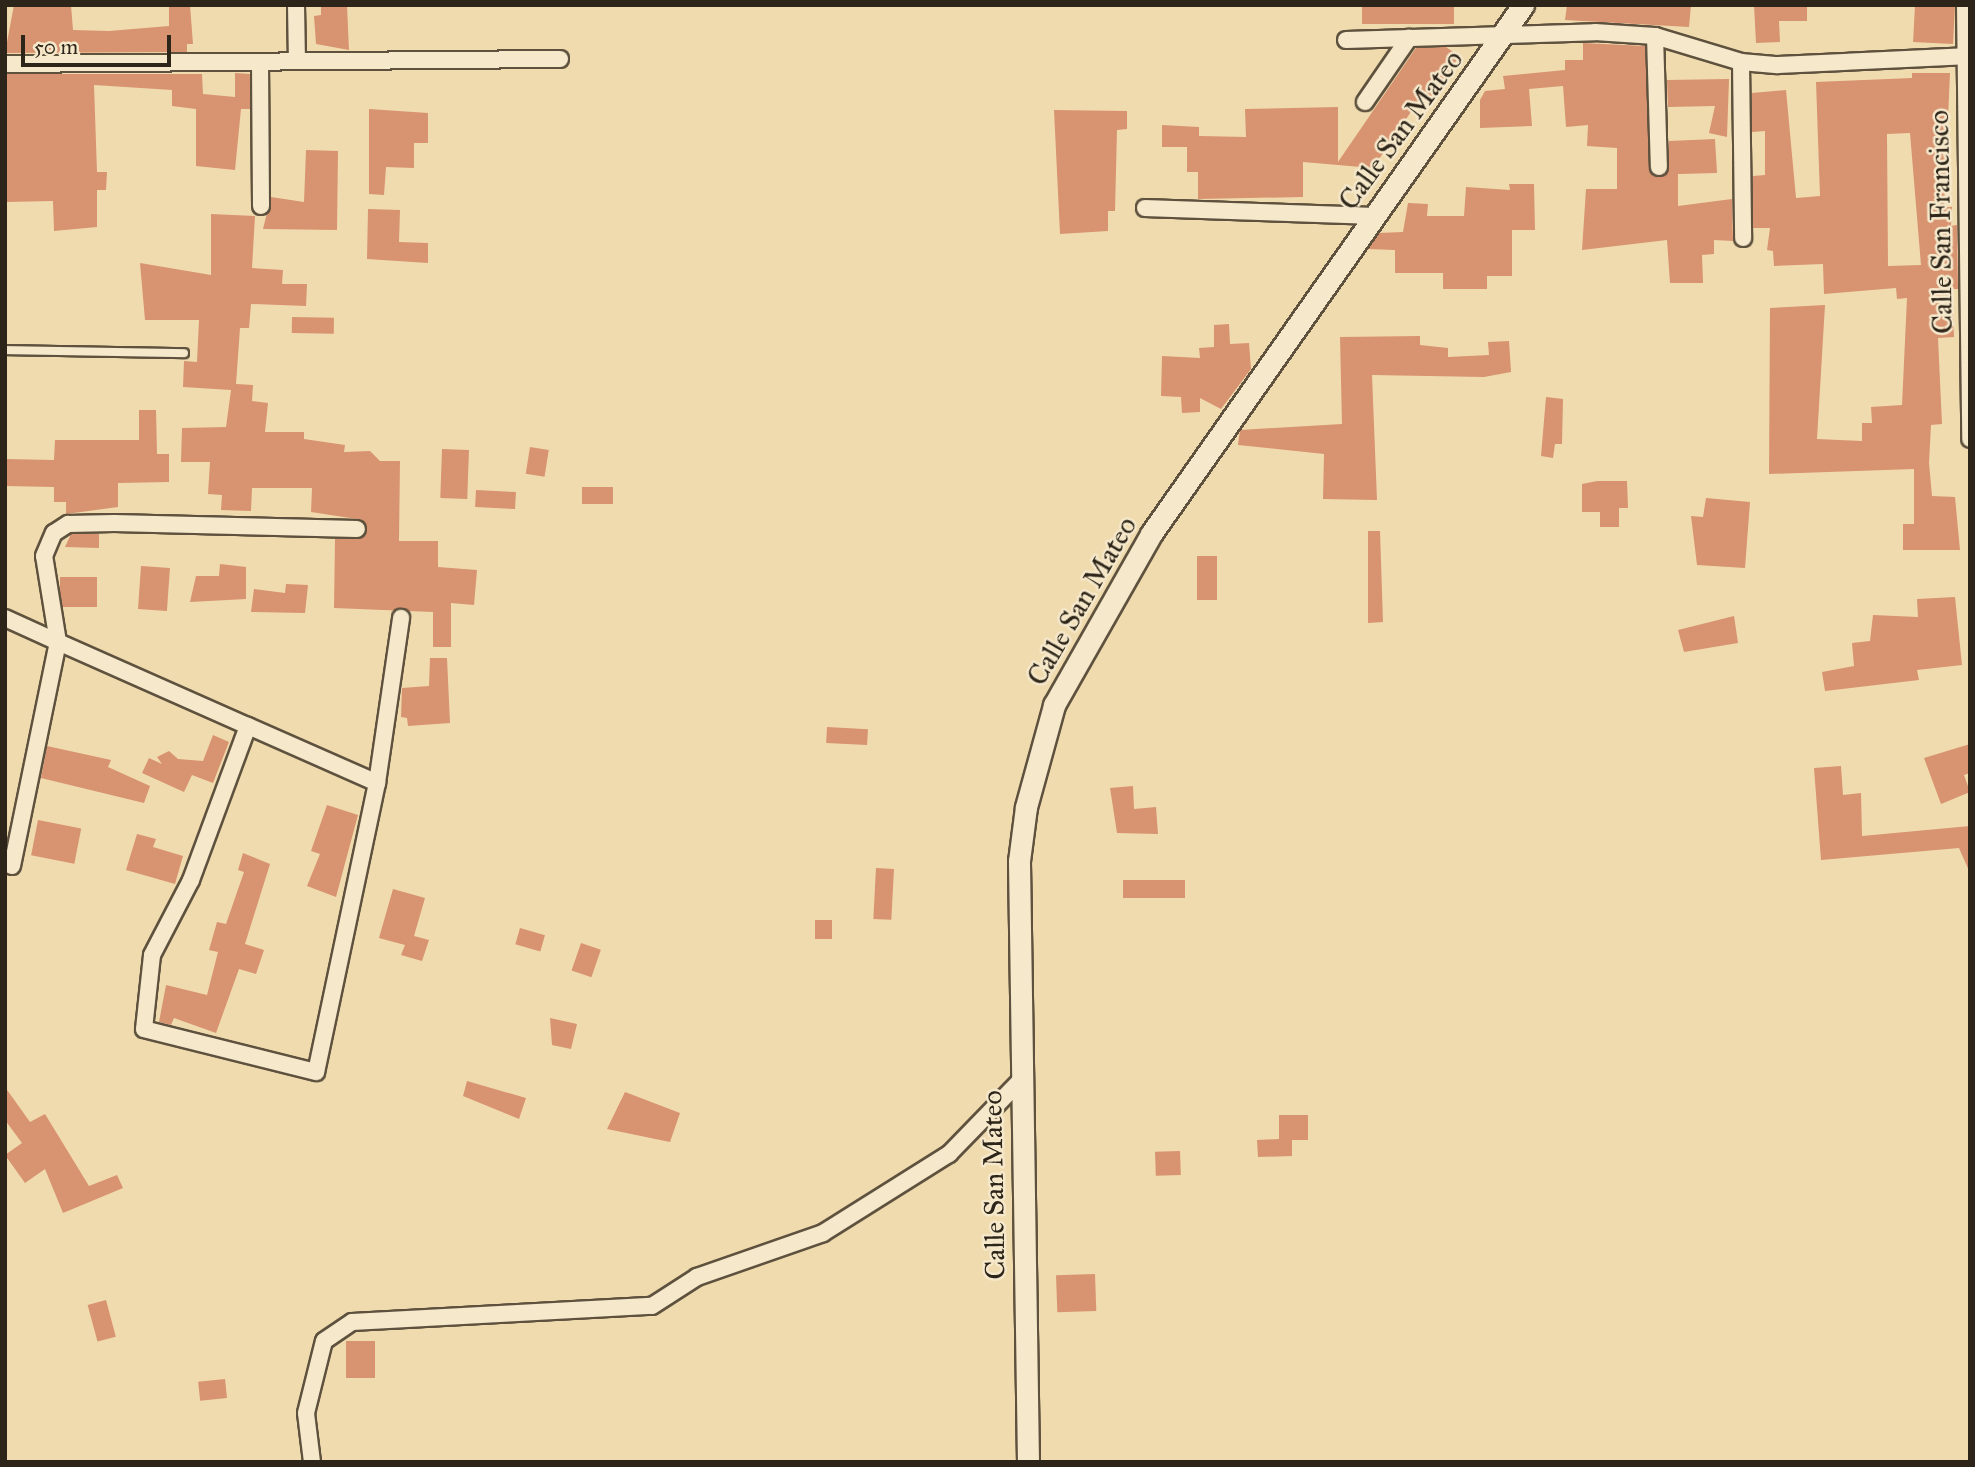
<!DOCTYPE html>
<style>
body{margin:0}
#map{position:relative;width:1975px;height:1467px;overflow:hidden;background:#f0dbaf;font-family:"IM FELL Great Primer",serif}
div>[style]{position:absolute}
[style*='--x']{left:calc(var(--x)*1px);top:calc(var(--y)*1px);width:calc(var(--w)*1px);rotate:calc(var(--a)*1deg)}
.building>*{inset:0;background:#d89370;transform-origin:0 0}
.roads{filter:drop-shadow(2px 0 #5e523e) drop-shadow(-2px 0 #5e523e) drop-shadow(0 2px #5e523e) drop-shadow(0 -2px #5e523e)}
.service>*{height:8px;margin:-4px;padding:0 4px;transform-origin:4px;border-radius:4px;background:#f5e8cb}
.minor>*{height:16px;margin:-8px;padding:0 8px;transform-origin:8px;border-radius:8px;background:#f5e8cb}
.tertiary>*{height:21px;margin:-10.5px;padding:0 10.5px;transform-origin:10.5px;border-radius:10.5px;background:#f5e8cb}
span{translate:-50% -50%;white-space:nowrap;text-align:center;line-height:1.15;-webkit-text-stroke:5px #f5e8cb;paint-order:stroke}
.street-label{font-size:28px;color:#2d2519}
.frame{position:absolute;inset:0;border:7px solid #2d2519;pointer-events:none}
.scale{position:absolute;left:21px;top:35px;width:150px;height:32px;box-sizing:border-box;border:4px solid #2d2519;border-top:0;padding-left:9px;font-size:21px;line-height:24px;white-space:nowrap;color:#2d2519;-webkit-text-stroke:5px #f5e8cb;paint-order:stroke}
</style>
<div id="map">
<div class="building">
<i style="clip-path:polygon(14px 5px,71px 5px,73px 30px,109px 31px,169px 26px,169px 5px,190px 5px,193px 44px,187px 44px,187px 52px,5px 53px)"></i>
<i style="clip-path:polygon(321px 5px,347px 5px,349px 50px,316px 44px,314px 16px,321px 15px)"></i>
<i style="left:1362px;top:5px;width:92px;height:19px"></i>
<i style="clip-path:polygon(1567px 5px,1691px 5px,1689px 27px,1565px 20px)"></i>
<i style="clip-path:polygon(1754px 5px,1807px 5px,1807px 21px,1779px 21px,1780px 42px,1756px 43px)"></i>
<i style="left:1915px;top:5px;width:40px;height:37px;rotate:3deg"></i>
<i style="clip-path:polygon(1583px 43px,1645px 46px,1653px 176px,1668px 171px,1669px 141px,1715px 139px,1717px 173px,1678px 174px,1678px 206px,1732px 199px,1733px 241px,1714px 240px,1714px 254px,1702px 255px,1703px 283px,1670px 283px,1667px 240px,1582px 250px,1586px 189px,1617px 189px,1617px 148px,1587px 146px,1588px 125px,1566px 127px,1563px 86px,1529px 89px,1532px 126px,1480px 128px,1480px 100px,1485px 91px,1505px 89px,1503px 76px,1565px 70px,1565px 60px,1583px 60px)"></i>
<i style="clip-path:polygon(1446px 47px,1459px 56px,1433px 100px,1423px 94px,1373px 168px,1303px 162px,1303px 197px,1198px 199px,1198px 172px,1187px 172px,1187px 147px,1162px 147px,1162px 125px,1199px 127px,1199px 136px,1246px 137px,1245px 109px,1338px 107px,1338px 162px,1416px 48px)"></i>
<i style="clip-path:polygon(235px 73px,250px 74px,250px 109px,241px 109px,235px 170px,196px 166px,196px 109px,172px 106px,172px 90px,94px 85px,97px 172px,107px 172px,106px 190px,97px 190px,97px 227px,54px 231px,53px 201px,5px 202px,5px 74px,202px 74px,203px 94px,235px 97px)"></i>
<i style="clip-path:polygon(evenodd,1912px 73px,1950px 73px,1944px 207px,1952px 207px,1951px 226px,1957px 225px,1958px 289px,1952px 289px,1954px 337px,1938px 338px,1942px 424px,1931px 425px,1929px 463px,1932px 496px,1955px 497px,1960px 550px,1903px 550px,1903px 524px,1914px 524px,1914px 469px,1769px 474px,1770px 308px,1825px 305px,1817px 439px,1862px 441px,1862px 423px,1872px 423px,1871px 407px,1902px 405px,1907px 298px,1897px 299px,1896px 288px,1824px 294px,1823px 264px,1774px 266px,1773px 251px,1767px 250px,1770px 228px,1753px 228px,1753px 176px,1765px 175px,1765px 131px,1752px 132px,1752px 93px,1786px 90px,1796px 198px,1820px 196px,1816px 82px,1912px 78px,1912px 73px,1910px 133px,1921px 265px,1888px 266px,1887px 134px,1910px 133px)"></i>
<i style="clip-path:polygon(1729px 79px,1727px 137px,1709px 133px,1715px 106px,1668px 107px,1667px 80px)"></i>
<i style="clip-path:polygon(369px 109px,428px 113px,428px 143px,414px 143px,414px 168px,386px 167px,384px 195px,369px 194px)"></i>
<i style="clip-path:polygon(1054px 110px,1127px 111px,1127px 129px,1117px 130px,1115px 211px,1108px 211px,1108px 231px,1060px 234px)"></i>
<i style="clip-path:polygon(306px 150px,338px 151px,337px 230px,263px 229px,271px 197px,304px 202px)"></i>
<i style="clip-path:polygon(1509px 184px,1534px 184px,1535px 230px,1512px 230px,1512px 276px,1487px 276px,1487px 289px,1443px 289px,1443px 273px,1395px 273px,1395px 250px,1367px 249px,1378px 233px,1403px 232px,1408px 203px,1428px 204px,1427px 216px,1464px 216px,1466px 187px,1510px 190px)"></i>
<i style="clip-path:polygon(368px 209px,400px 210px,399px 242px,428px 243px,428px 263px,367px 259px)"></i>
<i style="clip-path:polygon(211px 214px,255px 216px,252px 268px,283px 270px,282px 284px,307px 284px,306px 306px,251px 304px,249px 328px,240px 328px,236px 384px,253px 385px,252px 401px,268px 403px,265px 432px,304px 432px,304px 439px,345px 445px,344px 452px,370px 451px,380px 461px,400px 461px,399px 541px,438px 541px,438px 567px,477px 570px,474px 605px,451px 603px,451px 647px,433px 647px,433px 612px,334px 608px,335px 539px,363px 538px,363px 520px,311px 512px,312px 488px,252px 488px,251px 511px,221px 510px,222px 495px,208px 494px,210px 462px,181px 462px,182px 428px,226px 427px,231px 390px,183px 387px,184px 361px,197px 362px,199px 320px,145px 320px,140px 263px,211px 275px)"></i>
<i style="left:292px;top:317px;width:42px;height:16px;rotate:1deg"></i>
<i style="clip-path:polygon(1229px 324px,1230px 344px,1249px 343px,1251px 369px,1221px 409px,1200px 398px,1200px 412px,1182px 413px,1181px 397px,1161px 396px,1162px 356px,1200px 358px,1199px 348px,1214px 347px,1214px 325px)"></i>
<i style="clip-path:polygon(1420px 336px,1420px 345px,1448px 348px,1448px 357px,1489px 355px,1488px 342px,1509px 341px,1511px 372px,1484px 377px,1372px 375px,1377px 500px,1323px 499px,1324px 454px,1238px 445px,1240px 430px,1342px 424px,1340px 337px)"></i>
<i style="clip-path:polygon(1546px 397px,1563px 399px,1562px 444px,1555px 444px,1553px 458px,1541px 456px)"></i>
<i style="clip-path:polygon(139px 410px,156px 410px,157px 454px,169px 454px,169px 482px,118px 483px,118px 507px,66px 514px,66px 502px,54px 502px,54px 487px,5px 486px,5px 459px,54px 460px,55px 440px,139px 440px)"></i>
<i style="left:530px;top:447px;width:19px;height:27px;rotate:9deg"></i>
<i style="left:442px;top:449px;width:27px;height:49px;rotate:2deg"></i>
<i style="clip-path:polygon(1597px 481px,1627px 481px,1628px 508px,1619px 508px,1619px 527px,1600px 527px,1600px 512px,1582px 512px,1582px 484px)"></i>
<i style="left:582px;top:487px;width:31px;height:17px"></i>
<i style="left:476px;top:490px;width:40px;height:17px;rotate:3deg"></i>
<i style="clip-path:polygon(1706px 498px,1750px 502px,1745px 568px,1697px 565px,1691px 516px,1703px 517px)"></i>
<i style="clip-path:polygon(1368px 531px,1380px 531px,1383px 622px,1368px 623px)"></i>
<i style="clip-path:polygon(71px 534px,99px 534px,99px 548px,65px 547px)"></i>
<i style="left:1197px;top:556px;width:20px;height:44px"></i>
<i style="clip-path:polygon(220px 564px,246px 567px,246px 599px,190px 602px,196px 576px,219px 576px)"></i>
<i style="left:141px;top:566px;width:29px;height:43px;rotate:4deg"></i>
<i style="left:97px;top:577px;width:30px;height:37px;rotate:90deg"></i>
<i style="clip-path:polygon(286px 584px,308px 585px,305px 613px,251px 612px,254px 589px,285px 593px)"></i>
<i style="clip-path:polygon(1955px 597px,1962px 665px,1917px 670px,1919px 680px,1825px 691px,1822px 672px,1854px 666px,1852px 643px,1870px 641px,1873px 615px,1918px 617px,1917px 599px)"></i>
<i style="clip-path:polygon(1734px 616px,1738px 643px,1684px 652px,1678px 630px)"></i>
<i style="clip-path:polygon(430px 658px,447px 658px,450px 723px,408px 726px,407px 718px,401px 717px,402px 688px,429px 686px)"></i>
<i style="left:827px;top:727px;width:41px;height:16px;rotate:3deg"></i>
<i style="clip-path:polygon(213px 735px,229px 742px,213px 783px,192px 775px,184px 792px,142px 773px,149px 758px,162px 764px,157px 757px,169px 751px,178px 759px,203px 761px)"></i>
<i style="clip-path:polygon(1970px 744px,1970px 773px,1964px 775px,1970px 792px,1941px 804px,1924px 758px)"></i>
<i style="clip-path:polygon(47px 746px,111px 760px,108px 767px,150px 786px,144px 803px,41px 778px)"></i>
<i style="clip-path:polygon(1841px 766px,1843px 795px,1861px 793px,1862px 836px,1970px 826px,1970px 873px,1959px 848px,1821px 860px,1814px 768px)"></i>
<i style="clip-path:polygon(1133px 786px,1134px 809px,1156px 807px,1158px 834px,1117px 833px,1110px 788px)"></i>
<i style="clip-path:polygon(327px 805px,358px 815px,336px 897px,307px 886px,320px 854px,311px 851px)"></i>
<i style="left:38px;top:820px;width:44px;height:36px;rotate:11deg"></i>
<i style="clip-path:polygon(137px 834px,156px 839px,153px 847px,183px 856px,175px 884px,126px 870px)"></i>
<i style="clip-path:polygon(243px 853px,270px 864px,245px 944px,264px 950px,256px 974px,239px 969px,216px 1033px,174px 1018px,171px 1025px,159px 1022px,166px 985px,207px 995px,218px 952px,209px 950px,217px 922px,226px 924px,244px 872px,238px 870px)"></i>
<i style="left:876px;top:868px;width:18px;height:51px;rotate:3deg"></i>
<i style="left:1185px;top:880px;width:18px;height:62px;rotate:90deg"></i>
<i style="clip-path:polygon(393px 889px,425px 898px,414px 936px,429px 940px,422px 961px,401px 955px,405px 945px,379px 938px)"></i>
<i style="left:815px;top:920px;width:17px;height:19px"></i>
<i style="left:520px;top:928px;width:26px;height:17px;rotate:16deg"></i>
<i style="left:581px;top:943px;width:21px;height:29px;rotate:19deg"></i>
<i style="clip-path:polygon(550px 1018px,577px 1024px,571px 1049px,552px 1045px)"></i>
<i style="clip-path:polygon(467px 1081px,526px 1098px,519px 1119px,463px 1096px)"></i>
<i style="clip-path:polygon(5px 1087px,30px 1122px,45px 1114px,89px 1186px,117px 1175px,123px 1188px,63px 1213px,45px 1169px,25px 1183px,5px 1155px,22px 1143px,5px 1120px)"></i>
<i style="clip-path:polygon(625px 1092px,680px 1113px,670px 1142px,607px 1129px)"></i>
<i style="clip-path:polygon(1279px 1115px,1308px 1115px,1308px 1140px,1292px 1140px,1292px 1156px,1258px 1157px,1257px 1140px,1279px 1139px)"></i>
<i style="left:1180px;top:1151px;width:24px;height:25px;rotate:88deg"></i>
<i style="left:1095px;top:1274px;width:37px;height:39px;rotate:88deg"></i>
<i style="left:106px;top:1300px;width:38px;height:19px;rotate:75deg"></i>
<i style="left:346px;top:1341px;width:29px;height:37px"></i>
<i style="left:225px;top:1379px;width:19px;height:27px;rotate:84deg"></i>
</div>
<div class="roads">
<div class="service">
<i style="--x:5;--y:350;--w:179;--a:1"></i>
</div>
<div class="minor">
<i style="--x:296;--y:5;--w:55;--a:89"></i>
<i style="--x:1965;--y:5;--w:434;--a:89.3"></i>
<i style="--x:1655;--y:36;--w:131;--a:88.3"></i>
<i style="--x:1346;--y:40;--w:249;--a:-1.8"></i>
<i style="--x:1595;--y:32;--w:60;--a:3.8"></i>
<i style="--x:1655;--y:36;--w:90;--a:16.8"></i>
<i style="--x:1741;--y:62;--w:37;--a:5"></i>
<i style="--x:1778;--y:65;--w:192;--a:-2.7"></i>
<i style="--x:260;--y:62;--w:144;--a:89.6"></i>
<i style="--x:1741;--y:62;--w:176;--a:89.3"></i>
<i style="--x:5;--y:64;--w:555;--a:-0.52"></i>
<i style="--x:1365;--y:102;--w:78;--a:-55.5"></i>
<i style="--x:1145;--y:208;--w:229;--a:2"></i>
<i style="--x:5;--y:618;--w:58;--a:24.4"></i>
<i style="--x:58;--y:642;--w:208;--a:23.9"></i>
<i style="--x:248;--y:726;--w:141;--a:23.8"></i>
<i style="--x:377;--y:783;--w:295;--a:101.9"></i>
<i style="--x:316;--y:1072;--w:177;--a:-166"></i>
<i style="--x:144;--y:1029;--w:74;--a:-83.8"></i>
<i style="--x:152;--y:955;--w:85;--a:-62.5"></i>
<i style="--x:191;--y:880;--w:164;--a:-69.7"></i>
<i style="--x:377;--y:783;--w:167;--a:-81.7"></i>
<i style="--x:12;--y:866;--w:229;--a:-78.4"></i>
<i style="--x:58;--y:642;--w:87;--a:-99.2"></i>
<i style="--x:44;--y:556;--w:25;--a:-67"></i>
<i style="--x:54;--y:533;--w:17;--a:-33"></i>
<i style="--x:68;--y:524;--w:46;--a:-1.2"></i>
<i style="--x:114;--y:523;--w:243;--a:1.4"></i>
<i style="--x:312;--y:1462;--w:49;--a:-97"></i>
<i style="--x:306;--y:1413;--w:74;--a:-76"></i>
<i style="--x:324;--y:1341;--w:34;--a:-34"></i>
<i style="--x:352;--y:1322;--w:300;--a:-3.1"></i>
<i style="--x:652;--y:1306;--w:54;--a:-32.8"></i>
<i style="--x:697;--y:1277;--w:133;--a:-19.2"></i>
<i style="--x:823;--y:1233;--w:149;--a:-32.1"></i>
<i style="--x:949;--y:1154;--w:102;--a:-45.8"></i>
</div>
<div class="tertiary">
<i style="--x:1028;--y:1462;--w:601;--a:-90.86"></i>
<i style="--x:1019;--y:861;--w:54;--a:-82.6"></i>
<i style="--x:1026;--y:807;--w:106;--a:-74.6"></i>
<i style="--x:1054;--y:705;--w:197;--a:-60.4"></i>
<i style="--x:1151;--y:534;--w:647;--a:-54.88"></i>
</div>
</div>
<div class="street-label">
<span style="left:1401px;top:130px;rotate:-54deg">Calle San Mateo</span>
<span style="left:1941px;top:222px;rotate:-91deg">Calle San Francisco</span>
<span style="left:1082px;top:601px;rotate:-60deg">Calle San Mateo</span>
<span style="left:994px;top:1185px;rotate:-91deg">Calle San Mateo</span>
</div>
<div class="frame"></div>
<div class="scale">50 m</div>
</div>
